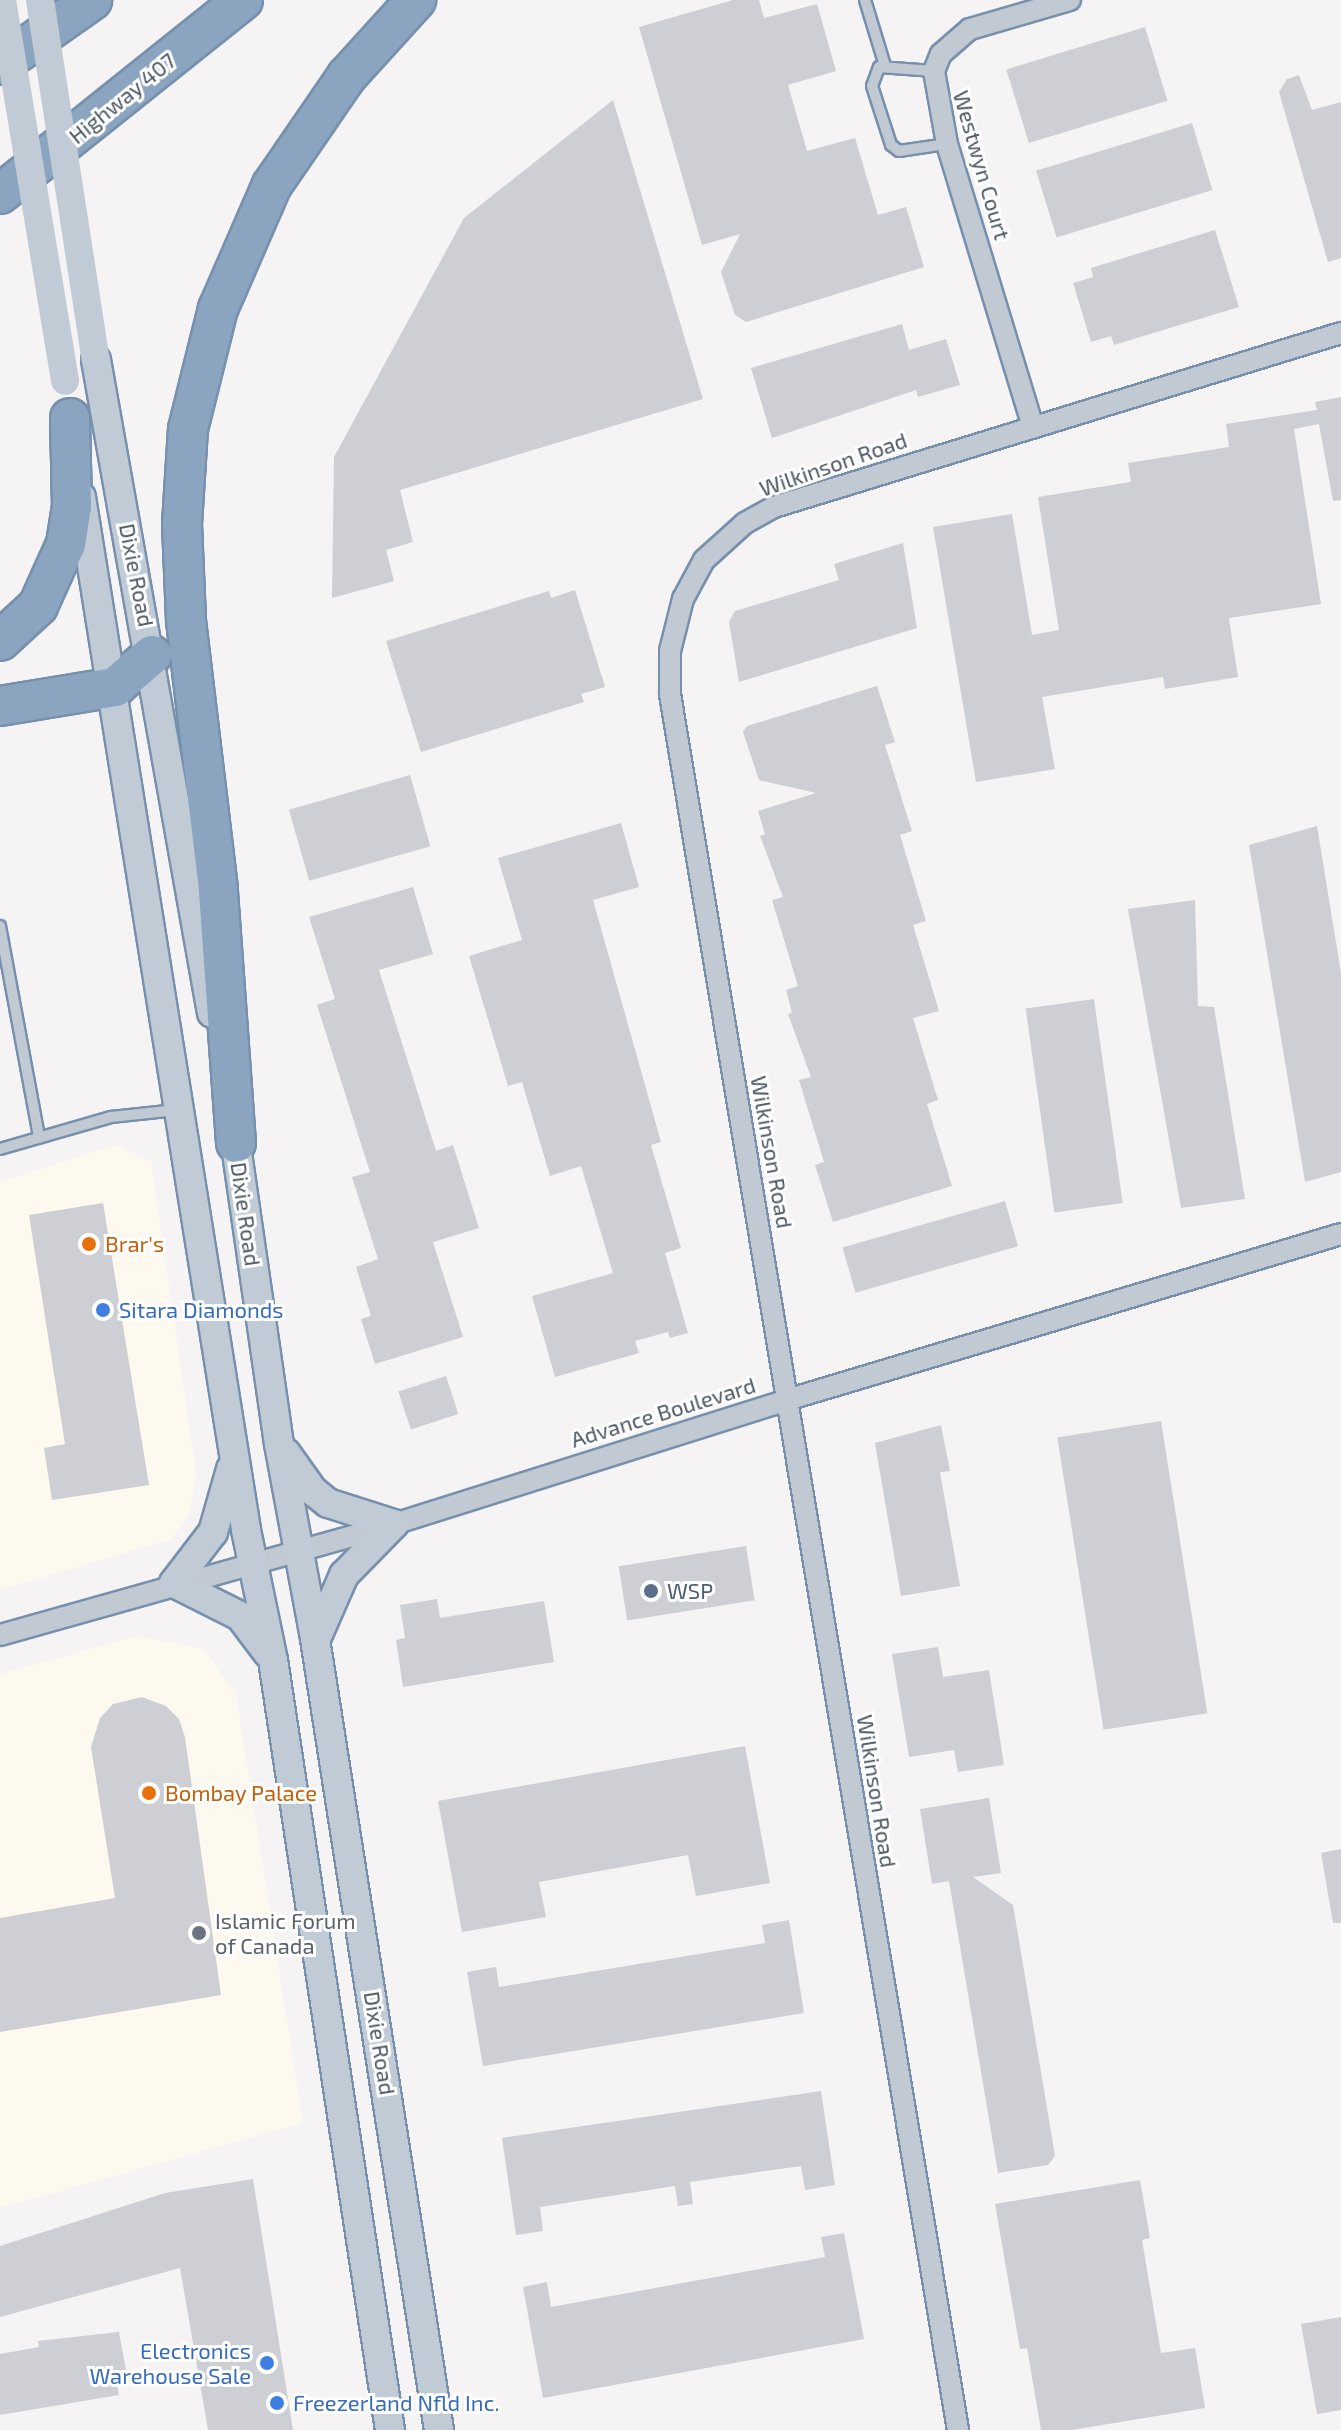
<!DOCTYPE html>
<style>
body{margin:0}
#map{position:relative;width:1341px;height:2430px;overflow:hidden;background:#f5f3f3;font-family:"Exo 2",sans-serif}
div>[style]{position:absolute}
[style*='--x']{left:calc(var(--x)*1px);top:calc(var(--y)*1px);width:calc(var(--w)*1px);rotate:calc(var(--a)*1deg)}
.commercial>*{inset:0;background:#fdf9ef}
.building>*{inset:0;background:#cdcfd5;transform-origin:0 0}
.roads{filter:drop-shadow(2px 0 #7690ad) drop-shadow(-2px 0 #7690ad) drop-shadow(0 2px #7690ad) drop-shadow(0 -2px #7690ad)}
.service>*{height:10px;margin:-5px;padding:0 5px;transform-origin:5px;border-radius:5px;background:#c1cad2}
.minor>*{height:20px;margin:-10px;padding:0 10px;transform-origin:10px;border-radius:10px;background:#c1cad2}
.secondary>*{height:28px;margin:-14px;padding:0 14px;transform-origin:14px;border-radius:14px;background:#c1cbd6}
.motorway>*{height:38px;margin:-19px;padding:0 19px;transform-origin:19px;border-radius:19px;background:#8ba5c1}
.secondary-bridge>*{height:28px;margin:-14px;padding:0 14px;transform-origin:14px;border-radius:14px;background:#c1cbd6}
.dots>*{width:22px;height:22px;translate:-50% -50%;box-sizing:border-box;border:4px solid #fff;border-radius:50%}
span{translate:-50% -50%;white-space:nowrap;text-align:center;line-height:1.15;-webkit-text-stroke:6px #fff;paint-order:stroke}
.street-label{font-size:22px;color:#4a5661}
.food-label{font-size:22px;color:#c56008}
.left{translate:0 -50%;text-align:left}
.shop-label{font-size:22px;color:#366cbe}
.right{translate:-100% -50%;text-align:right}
.service-label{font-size:22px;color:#4e5e75}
.worship-label{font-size:22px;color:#5b616d}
</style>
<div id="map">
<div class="commercial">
<i style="clip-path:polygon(115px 1145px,151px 1161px,196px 1472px,190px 1512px,172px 1539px,0 1590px,0 1182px)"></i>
<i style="clip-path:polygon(137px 1636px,204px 1649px,236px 1694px,303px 2123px,0 2208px,0 1674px)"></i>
</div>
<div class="building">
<i style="clip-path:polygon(733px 0,759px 0,764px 18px,817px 4px,836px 71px,788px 85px,807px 151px,855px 138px,878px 215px,906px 207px,924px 267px,746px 322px,735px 315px,721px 272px,740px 234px,702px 245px,639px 27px)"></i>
<i style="left:1145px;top:27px;width:77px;height:145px;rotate:73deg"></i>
<i style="clip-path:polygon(1299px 75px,1312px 110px,1341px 102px,1341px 258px,1328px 262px,1279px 92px,1287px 79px)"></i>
<i style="clip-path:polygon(613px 100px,703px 399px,400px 490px,413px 542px,386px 550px,394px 581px,332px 598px,334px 457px,464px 218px)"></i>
<i style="left:1192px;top:123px;width:70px;height:163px;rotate:73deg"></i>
<i style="clip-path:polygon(1215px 230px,1239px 307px,1114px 345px,1111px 336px,1091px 342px,1073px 283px,1093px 277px,1091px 268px)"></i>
<i style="clip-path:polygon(902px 324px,909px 350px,946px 339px,960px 385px,918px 397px,916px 390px,772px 438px,751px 368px)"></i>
<i style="clip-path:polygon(1341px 397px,1341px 500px,1333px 501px,1319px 424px,1294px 429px,1321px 604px,1229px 618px,1238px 677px,1165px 689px,1163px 677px,1042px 697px,1055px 769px,976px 782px,933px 527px,1012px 514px,1032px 635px,1059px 630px,1038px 497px,1131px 482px,1128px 463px,1229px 447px,1226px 424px,1317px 410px,1315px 402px)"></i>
<i style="clip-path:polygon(903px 543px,917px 628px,739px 682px,729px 622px,735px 611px,839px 580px,834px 564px)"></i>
<i style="clip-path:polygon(575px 590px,605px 687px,581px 694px,584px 702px,421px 752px,386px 641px,549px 591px,551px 598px)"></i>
<i style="clip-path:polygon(877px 686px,895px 742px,885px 745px,912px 831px,900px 835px,926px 921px,913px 925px,939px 1011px,913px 1018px,938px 1100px,927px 1104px,952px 1186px,833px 1222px,815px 1165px,824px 1162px,799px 1080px,811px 1077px,788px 1014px,792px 1013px,786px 990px,798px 986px,772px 900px,783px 897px,760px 836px,765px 834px,758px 811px,816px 793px,759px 780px,743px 732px,747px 726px)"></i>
<i style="left:410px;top:775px;width:74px;height:126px;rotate:74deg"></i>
<i style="clip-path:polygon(621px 823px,639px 887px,593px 900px,661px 1142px,651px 1145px,681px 1248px,665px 1253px,688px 1333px,670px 1338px,668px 1332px,635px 1341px,639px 1353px,555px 1377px,532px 1296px,613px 1273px,581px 1166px,550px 1176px,522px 1082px,508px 1086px,469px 956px,522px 940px,498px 858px)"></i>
<i style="clip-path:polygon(1317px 826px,1341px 973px,1341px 1172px,1305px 1182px,1249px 845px)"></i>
<i style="clip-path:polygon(413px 887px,433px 954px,379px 970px,436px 1151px,453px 1145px,479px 1228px,433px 1242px,463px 1337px,375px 1364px,361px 1319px,371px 1316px,356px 1267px,378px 1259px,352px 1177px,370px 1172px,317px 1005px,335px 999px,309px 917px)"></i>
<i style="clip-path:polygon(1195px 900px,1198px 1006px,1214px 1007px,1245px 1199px,1181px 1208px,1128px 909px)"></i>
<i style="left:1094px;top:999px;width:206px;height:69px;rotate:82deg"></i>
<i style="left:1005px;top:1201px;width:47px;height:169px;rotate:74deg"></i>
<i style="clip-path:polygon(103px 1203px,149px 1485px,52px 1500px,44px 1448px,65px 1444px,29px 1215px)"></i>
<i style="left:446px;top:1376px;width:40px;height:50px;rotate:72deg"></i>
<i style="left:1161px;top:1421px;width:296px;height:105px;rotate:81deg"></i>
<i style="clip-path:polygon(941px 1425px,950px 1471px,940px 1472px,960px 1586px,901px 1596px,875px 1443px)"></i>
<i style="left:746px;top:1546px;width:55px;height:129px;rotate:81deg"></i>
<i style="clip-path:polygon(437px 1599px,440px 1618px,544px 1601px,554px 1662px,403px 1687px,396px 1640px,405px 1638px,400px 1605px)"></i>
<i style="clip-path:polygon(938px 1647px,943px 1677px,989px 1670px,1004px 1765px,958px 1772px,954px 1750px,909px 1757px,892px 1654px)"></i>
<i style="clip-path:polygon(142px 1697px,166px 1706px,179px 1719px,185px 1737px,221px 1995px,0 2032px,0 1918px,115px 1898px,91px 1747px,100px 1718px,113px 1704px)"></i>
<i style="clip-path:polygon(745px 1746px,770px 1883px,696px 1896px,688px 1855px,539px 1882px,546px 1917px,462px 1932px,438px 1801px)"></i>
<i style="clip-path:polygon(989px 1798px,1001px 1873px,973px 1877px,1013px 1905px,1055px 2156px,1048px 2165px,998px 2173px,949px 1881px,932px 1884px,920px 1809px)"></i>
<i style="clip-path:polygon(1341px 1849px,1341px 1923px,1333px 1923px,1321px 1853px)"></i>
<i style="clip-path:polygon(789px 1920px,804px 2013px,483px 2066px,467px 1972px,496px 1967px,499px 1987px,765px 1943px,762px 1925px)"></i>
<i style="clip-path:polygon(821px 2091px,835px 2185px,805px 2190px,801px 2166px,690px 2182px,693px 2204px,678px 2206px,675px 2186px,540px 2207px,543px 2231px,516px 2235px,502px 2138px)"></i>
<i style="clip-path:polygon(253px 2179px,293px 2430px,208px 2430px,180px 2268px,0 2317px,0 2246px,165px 2193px)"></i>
<i style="clip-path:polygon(1140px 2180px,1150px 2238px,1142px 2240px,1161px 2353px,1195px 2348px,1205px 2408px,1072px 2430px,1041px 2430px,1027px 2348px,1020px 2349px,995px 2204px)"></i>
<i style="clip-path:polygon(844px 2233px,864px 2339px,543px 2398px,523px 2287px,547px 2282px,551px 2307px,825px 2257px,821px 2237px)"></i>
<i style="clip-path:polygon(1341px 2317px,1341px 2410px,1317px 2414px,1301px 2324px)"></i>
<i style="clip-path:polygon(119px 2332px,126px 2370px,115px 2372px,119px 2395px,0 2415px,0 2354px,39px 2347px,38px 2341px)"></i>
</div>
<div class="roads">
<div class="service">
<i style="--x:865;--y:0;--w:69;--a:73.1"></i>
<i style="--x:934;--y:71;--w:55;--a:-175.8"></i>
<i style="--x:879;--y:67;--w:20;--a:110"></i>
<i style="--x:872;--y:86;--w:62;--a:72.1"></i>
<i style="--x:891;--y:145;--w:10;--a:37"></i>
<i style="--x:899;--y:151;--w:49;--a:-8.3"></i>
<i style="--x:0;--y:926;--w:215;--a:79.5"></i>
<i style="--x:0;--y:1149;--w:116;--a:-16.1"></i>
<i style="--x:111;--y:1117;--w:66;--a:-6.1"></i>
</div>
<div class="minor">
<i style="--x:1033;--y:427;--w:296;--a:-106.9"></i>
<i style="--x:947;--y:144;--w:74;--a:-100.1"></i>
<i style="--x:934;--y:71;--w:18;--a:-68"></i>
<i style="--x:941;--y:54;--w:38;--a:-41"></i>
<i style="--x:970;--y:29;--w:104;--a:-16.2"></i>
<i style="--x:0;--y:1635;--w:409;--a:-15.7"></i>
<i style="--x:394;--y:1524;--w:415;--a:-17.5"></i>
<i style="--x:790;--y:1399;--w:575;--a:-16.67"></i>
<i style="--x:958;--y:2430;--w:1760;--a:-99.42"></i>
<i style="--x:670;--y:694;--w:43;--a:-90"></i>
<i style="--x:670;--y:651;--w:54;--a:-76"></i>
<i style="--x:683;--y:599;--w:44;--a:-61.7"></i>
<i style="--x:704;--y:560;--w:55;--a:-42.1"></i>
<i style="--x:745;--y:523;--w:33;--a:-29"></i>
<i style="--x:774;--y:507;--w:593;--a:-17.06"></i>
</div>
<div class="secondary">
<i style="--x:96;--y:360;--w:663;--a:79.93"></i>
<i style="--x:81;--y:497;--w:1046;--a:80.92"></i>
<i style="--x:246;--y:1530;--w:133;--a:78.3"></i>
<i style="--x:273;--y:1660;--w:779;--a:81.36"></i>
<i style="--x:233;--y:1125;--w:322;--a:81.8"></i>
<i style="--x:279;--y:1444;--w:198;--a:79.5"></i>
<i style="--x:315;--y:1639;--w:801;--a:81.09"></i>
<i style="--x:286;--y:1453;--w:47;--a:54.6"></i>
<i style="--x:313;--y:1491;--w:19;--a:39"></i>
<i style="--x:328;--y:1503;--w:69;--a:17.7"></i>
<i style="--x:231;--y:1469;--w:66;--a:105.9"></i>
<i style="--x:213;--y:1532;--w:64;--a:127.4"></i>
<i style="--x:174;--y:1583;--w:74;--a:26.6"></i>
<i style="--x:240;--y:1616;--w:46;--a:52.9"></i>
<i style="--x:316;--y:1639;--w:70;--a:-66.4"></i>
<i style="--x:344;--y:1575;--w:71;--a:-45.6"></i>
</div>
<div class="motorway">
<i style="--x:0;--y:65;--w:113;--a:-35.2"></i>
<i style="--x:0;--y:194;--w:311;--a:-38.6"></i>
<i style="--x:0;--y:641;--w:52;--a:-42.6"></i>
<i style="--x:38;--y:606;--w:68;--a:-65.7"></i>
<i style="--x:66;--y:544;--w:37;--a:-81"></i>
<i style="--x:72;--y:507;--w:89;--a:-91.3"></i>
<i style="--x:0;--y:706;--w:117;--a:-9.4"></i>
<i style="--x:115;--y:687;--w:49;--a:-40.9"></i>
<i style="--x:236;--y:1143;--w:255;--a:-94.1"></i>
<i style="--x:218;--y:889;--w:271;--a:-96.8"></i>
<i style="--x:186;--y:620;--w:96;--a:-92.4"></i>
<i style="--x:182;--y:524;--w:95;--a:-86.4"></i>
<i style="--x:188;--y:429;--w:124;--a:-76"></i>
<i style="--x:218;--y:309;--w:135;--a:-66.5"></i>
<i style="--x:272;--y:185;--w:132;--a:-55.5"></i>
<i style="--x:347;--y:76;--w:103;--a:-47.8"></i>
</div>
</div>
<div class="secondary-bridge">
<i style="--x:2;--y:0;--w:386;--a:80.6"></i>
<i style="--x:40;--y:0;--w:364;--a:81.2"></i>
</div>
<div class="dots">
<i style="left:89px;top:1244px;background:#e8710a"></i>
<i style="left:103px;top:1310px;background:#3f7fe0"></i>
<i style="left:651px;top:1591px;background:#5c6f8a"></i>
<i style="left:149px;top:1793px;background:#e8710a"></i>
<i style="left:199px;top:1933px;background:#6b7280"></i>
<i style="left:267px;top:2363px;background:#3f7fe0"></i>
<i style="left:277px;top:2403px;background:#3f7fe0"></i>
</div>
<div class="street-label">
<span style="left:122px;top:98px;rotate:-39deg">Highway 407</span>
<span style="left:982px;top:165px;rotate:74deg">Westwyn Court</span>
<span style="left:833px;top:464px;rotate:-19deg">Wilkinson Road</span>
<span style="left:137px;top:575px;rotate:79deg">Dixie Road</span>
<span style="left:772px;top:1152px;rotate:80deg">Wilkinson Road</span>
<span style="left:246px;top:1214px;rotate:82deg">Dixie Road</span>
<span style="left:663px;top:1412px;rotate:-17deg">Advance Boulevard</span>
<span style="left:877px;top:1791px;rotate:81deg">Wilkinson Road</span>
<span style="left:380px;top:2043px;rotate:81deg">Dixie Road</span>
</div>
<div class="food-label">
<span class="left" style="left:105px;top:1244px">Brar's</span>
<span class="left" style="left:165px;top:1793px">Bombay Palace</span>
</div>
<div class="shop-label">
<span class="left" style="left:119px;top:1310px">Sitara Diamonds</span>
<span class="right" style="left:251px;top:2363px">Electronics<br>Warehouse Sale</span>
<span class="left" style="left:293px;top:2403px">Freezerland Nfld Inc.</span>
</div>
<div class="service-label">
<span class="left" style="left:667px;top:1591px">WSP</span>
</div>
<div class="worship-label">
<span class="left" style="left:215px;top:1933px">Islamic Forum<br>of Canada</span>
</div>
</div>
